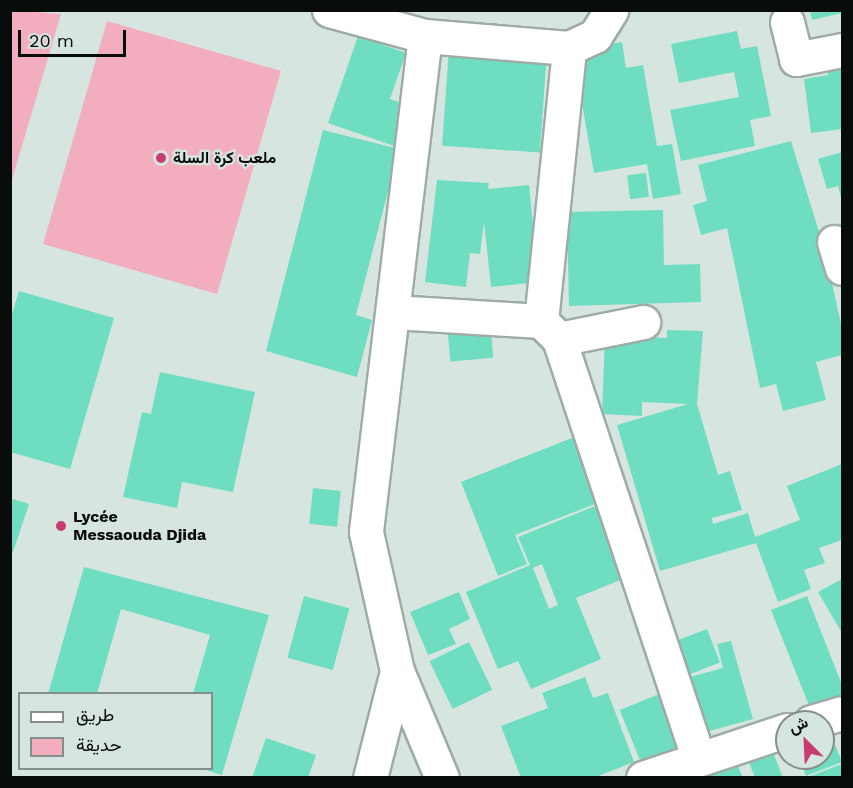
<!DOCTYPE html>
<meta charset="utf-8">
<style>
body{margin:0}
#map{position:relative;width:853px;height:788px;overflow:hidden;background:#d7e5e0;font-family:"Work Sans",Vazirmatn,sans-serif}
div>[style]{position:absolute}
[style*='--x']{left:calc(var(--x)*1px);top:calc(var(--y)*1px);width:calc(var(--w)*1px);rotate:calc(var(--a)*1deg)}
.green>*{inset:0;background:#f2adbf;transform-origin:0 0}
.building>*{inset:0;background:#6fdec0;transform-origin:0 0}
.roads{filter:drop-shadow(2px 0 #9eaba7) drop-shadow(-2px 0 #9eaba7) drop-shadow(0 2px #9eaba7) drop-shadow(0 -2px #9eaba7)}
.minor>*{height:33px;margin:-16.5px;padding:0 16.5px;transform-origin:16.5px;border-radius:16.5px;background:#fff}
.dots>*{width:16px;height:16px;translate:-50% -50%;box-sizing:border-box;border:3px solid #d7e5e0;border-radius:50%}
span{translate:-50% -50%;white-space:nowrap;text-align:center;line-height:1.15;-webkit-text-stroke:4.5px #d7e5e0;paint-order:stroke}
.poi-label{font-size:16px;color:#080c0b;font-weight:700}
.left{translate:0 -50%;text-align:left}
.frame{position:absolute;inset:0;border:12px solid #080c0b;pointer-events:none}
.legend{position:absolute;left:18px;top:692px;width:195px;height:78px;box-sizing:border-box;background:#d7e5e0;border:2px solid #848e8b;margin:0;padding:8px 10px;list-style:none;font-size:18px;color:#080c0b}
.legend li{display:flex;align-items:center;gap:12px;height:30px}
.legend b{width:30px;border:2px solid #848e8b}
.north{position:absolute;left:775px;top:710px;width:60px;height:60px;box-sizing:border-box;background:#d7e5e0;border:2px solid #848e8b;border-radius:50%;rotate:336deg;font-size:16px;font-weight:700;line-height:24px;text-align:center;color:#080c0b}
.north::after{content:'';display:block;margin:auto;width:21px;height:27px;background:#c83c71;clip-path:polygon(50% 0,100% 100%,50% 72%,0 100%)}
.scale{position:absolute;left:18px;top:30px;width:108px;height:27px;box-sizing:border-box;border:3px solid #080c0b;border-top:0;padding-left:8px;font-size:18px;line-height:21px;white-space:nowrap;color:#080c0b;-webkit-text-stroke:4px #d7e5e0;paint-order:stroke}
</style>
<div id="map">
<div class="green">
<i style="clip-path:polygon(11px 10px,61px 14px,11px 183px,10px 11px)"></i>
<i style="left:107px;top:21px;width:181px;height:232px;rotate:16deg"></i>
</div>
<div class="building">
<i style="clip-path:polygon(810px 10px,842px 10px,842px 13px,812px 20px)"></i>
<i style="clip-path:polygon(737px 31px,741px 49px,757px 46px,771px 116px,750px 120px,755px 146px,681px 161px,670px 110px,739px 97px,734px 72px,679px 83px,671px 44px)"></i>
<i style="clip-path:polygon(358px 36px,406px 53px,390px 99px,411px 106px,397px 147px,328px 123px)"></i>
<i style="clip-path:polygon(622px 42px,626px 68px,643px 65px,657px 146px,672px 144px,681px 194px,653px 199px,647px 164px,594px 173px,573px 51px)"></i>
<i style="left:449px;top:47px;width:98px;height:99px;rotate:4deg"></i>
<i style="clip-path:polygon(842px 63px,842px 129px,811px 133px,804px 79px,828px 75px,827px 65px)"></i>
<i style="clip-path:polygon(323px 130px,399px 149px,356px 315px,372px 320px,357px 377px,266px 351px)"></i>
<i style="clip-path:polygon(791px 141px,824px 248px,842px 328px,842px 355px,816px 362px,826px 400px,783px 411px,776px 384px,760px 388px,727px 228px,701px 235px,693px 205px,707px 201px,698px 165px)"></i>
<i style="clip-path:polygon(842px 152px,842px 201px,838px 186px,827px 189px,818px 159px)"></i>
<i style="left:646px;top:173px;width:24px;height:19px;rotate:83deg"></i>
<i style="clip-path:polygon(437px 180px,489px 183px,488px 189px,529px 185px,539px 282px,491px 287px,484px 222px,480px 254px,470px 253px,466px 287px,425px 282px)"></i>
<i style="clip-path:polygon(663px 210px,664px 265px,700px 264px,701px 302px,569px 306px,567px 212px)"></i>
<i style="clip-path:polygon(19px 291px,114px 318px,70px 469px,10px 452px,10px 320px)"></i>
<i style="left:490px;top:321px;width:37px;height:43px;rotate:85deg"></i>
<i style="clip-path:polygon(667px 330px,703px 331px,697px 404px,718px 475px,730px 471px,742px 510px,712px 518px,713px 524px,748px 513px,755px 537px,800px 520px,787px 486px,842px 464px,842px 540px,819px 548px,825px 563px,804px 570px,811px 589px,778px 602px,756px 543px,660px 571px,617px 425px,688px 404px,642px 402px,642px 416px,602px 414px,605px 335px,667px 338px)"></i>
<i style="clip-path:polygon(160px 372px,255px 392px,233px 492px,182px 482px,177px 508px,123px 497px,142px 412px,151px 414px)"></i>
<i style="clip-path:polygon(582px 434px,608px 499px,515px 535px,527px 564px,498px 576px,461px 482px)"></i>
<i style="left:313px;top:488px;width:28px;height:36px;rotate:6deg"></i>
<i style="clip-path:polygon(10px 498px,29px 504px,13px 552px,10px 551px)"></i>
<i style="clip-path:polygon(evenodd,600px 504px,630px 576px,576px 598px,601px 659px,531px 689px,518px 661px,498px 669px,466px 592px,530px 565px,518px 537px,600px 504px,542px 564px,558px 605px,549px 609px,533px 568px,542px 564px)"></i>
<i style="clip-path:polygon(84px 567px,269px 615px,222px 775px,203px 769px,212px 768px,212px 694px,193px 694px,210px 635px,121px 609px,97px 694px,48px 694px)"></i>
<i style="clip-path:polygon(842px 579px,842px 633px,818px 592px)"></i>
<i style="clip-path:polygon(459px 592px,470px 619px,449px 629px,456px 644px,428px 655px,410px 612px)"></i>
<i style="left:304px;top:596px;width:47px;height:64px;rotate:15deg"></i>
<i style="clip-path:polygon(807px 596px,842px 685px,842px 696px,810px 708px,771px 610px)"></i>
<i style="left:707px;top:629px;width:36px;height:42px;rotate:69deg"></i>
<i style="clip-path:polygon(731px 641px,753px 719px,706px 732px,690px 677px,723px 668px,717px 644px)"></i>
<i style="left:469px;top:642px;width:53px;height:44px;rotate:64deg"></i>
<i style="clip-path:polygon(585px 677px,593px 698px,608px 693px,634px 762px,593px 778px,521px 778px,501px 726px,548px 708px,542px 693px)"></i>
<i style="left:667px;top:691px;width:57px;height:51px;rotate:68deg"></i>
<i style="clip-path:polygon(828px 727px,842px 762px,806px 776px,799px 758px,823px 758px,823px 729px)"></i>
<i style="clip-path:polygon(266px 738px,316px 755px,308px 778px,252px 778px)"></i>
<i style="clip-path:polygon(771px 747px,783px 778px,755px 778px,747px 757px)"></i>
<i style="clip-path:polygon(735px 759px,743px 778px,691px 778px)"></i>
<i style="clip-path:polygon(842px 764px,842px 778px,808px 778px,808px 777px)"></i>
</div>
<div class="roads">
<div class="minor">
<i style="--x:329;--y:10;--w:99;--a:15.2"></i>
<i style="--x:425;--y:36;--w:144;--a:4.8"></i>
<i style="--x:569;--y:48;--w:29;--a:-25"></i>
<i style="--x:595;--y:36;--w:31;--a:-58"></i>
<i style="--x:787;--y:22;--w:38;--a:76"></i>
<i style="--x:796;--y:59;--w:47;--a:-11.1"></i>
<i style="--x:425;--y:36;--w:499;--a:96.8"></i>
<i style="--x:366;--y:532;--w:142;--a:77.4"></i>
<i style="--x:397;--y:671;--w:116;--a:67.2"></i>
<i style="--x:834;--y:242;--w:27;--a:73"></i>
<i style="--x:393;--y:312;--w:148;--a:3.5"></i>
<i style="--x:541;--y:321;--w:25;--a:45"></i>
<i style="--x:559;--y:339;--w:441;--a:71.6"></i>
<i style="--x:541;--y:321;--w:274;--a:-84.1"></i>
<i style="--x:559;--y:339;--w:86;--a:-11.4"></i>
<i style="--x:811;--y:722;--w:32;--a:-16"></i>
<i style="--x:370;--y:778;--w:110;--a:-75.8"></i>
<i style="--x:643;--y:778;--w:152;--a:-18.4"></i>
</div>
</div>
<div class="dots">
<i style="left:161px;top:158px;background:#c83c71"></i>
<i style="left:61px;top:526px;background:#c83c71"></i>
</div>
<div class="poi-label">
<span class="left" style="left:173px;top:158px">ملعب كرة السلة</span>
<span class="left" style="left:73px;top:526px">Lycée<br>Messaouda Djida</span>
</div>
<div class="frame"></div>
<ul class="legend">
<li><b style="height:8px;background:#fff"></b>طريق</li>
<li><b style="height:16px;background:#f2adbf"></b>حديقة</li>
</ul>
<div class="north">ش</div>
<div class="scale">20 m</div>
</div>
